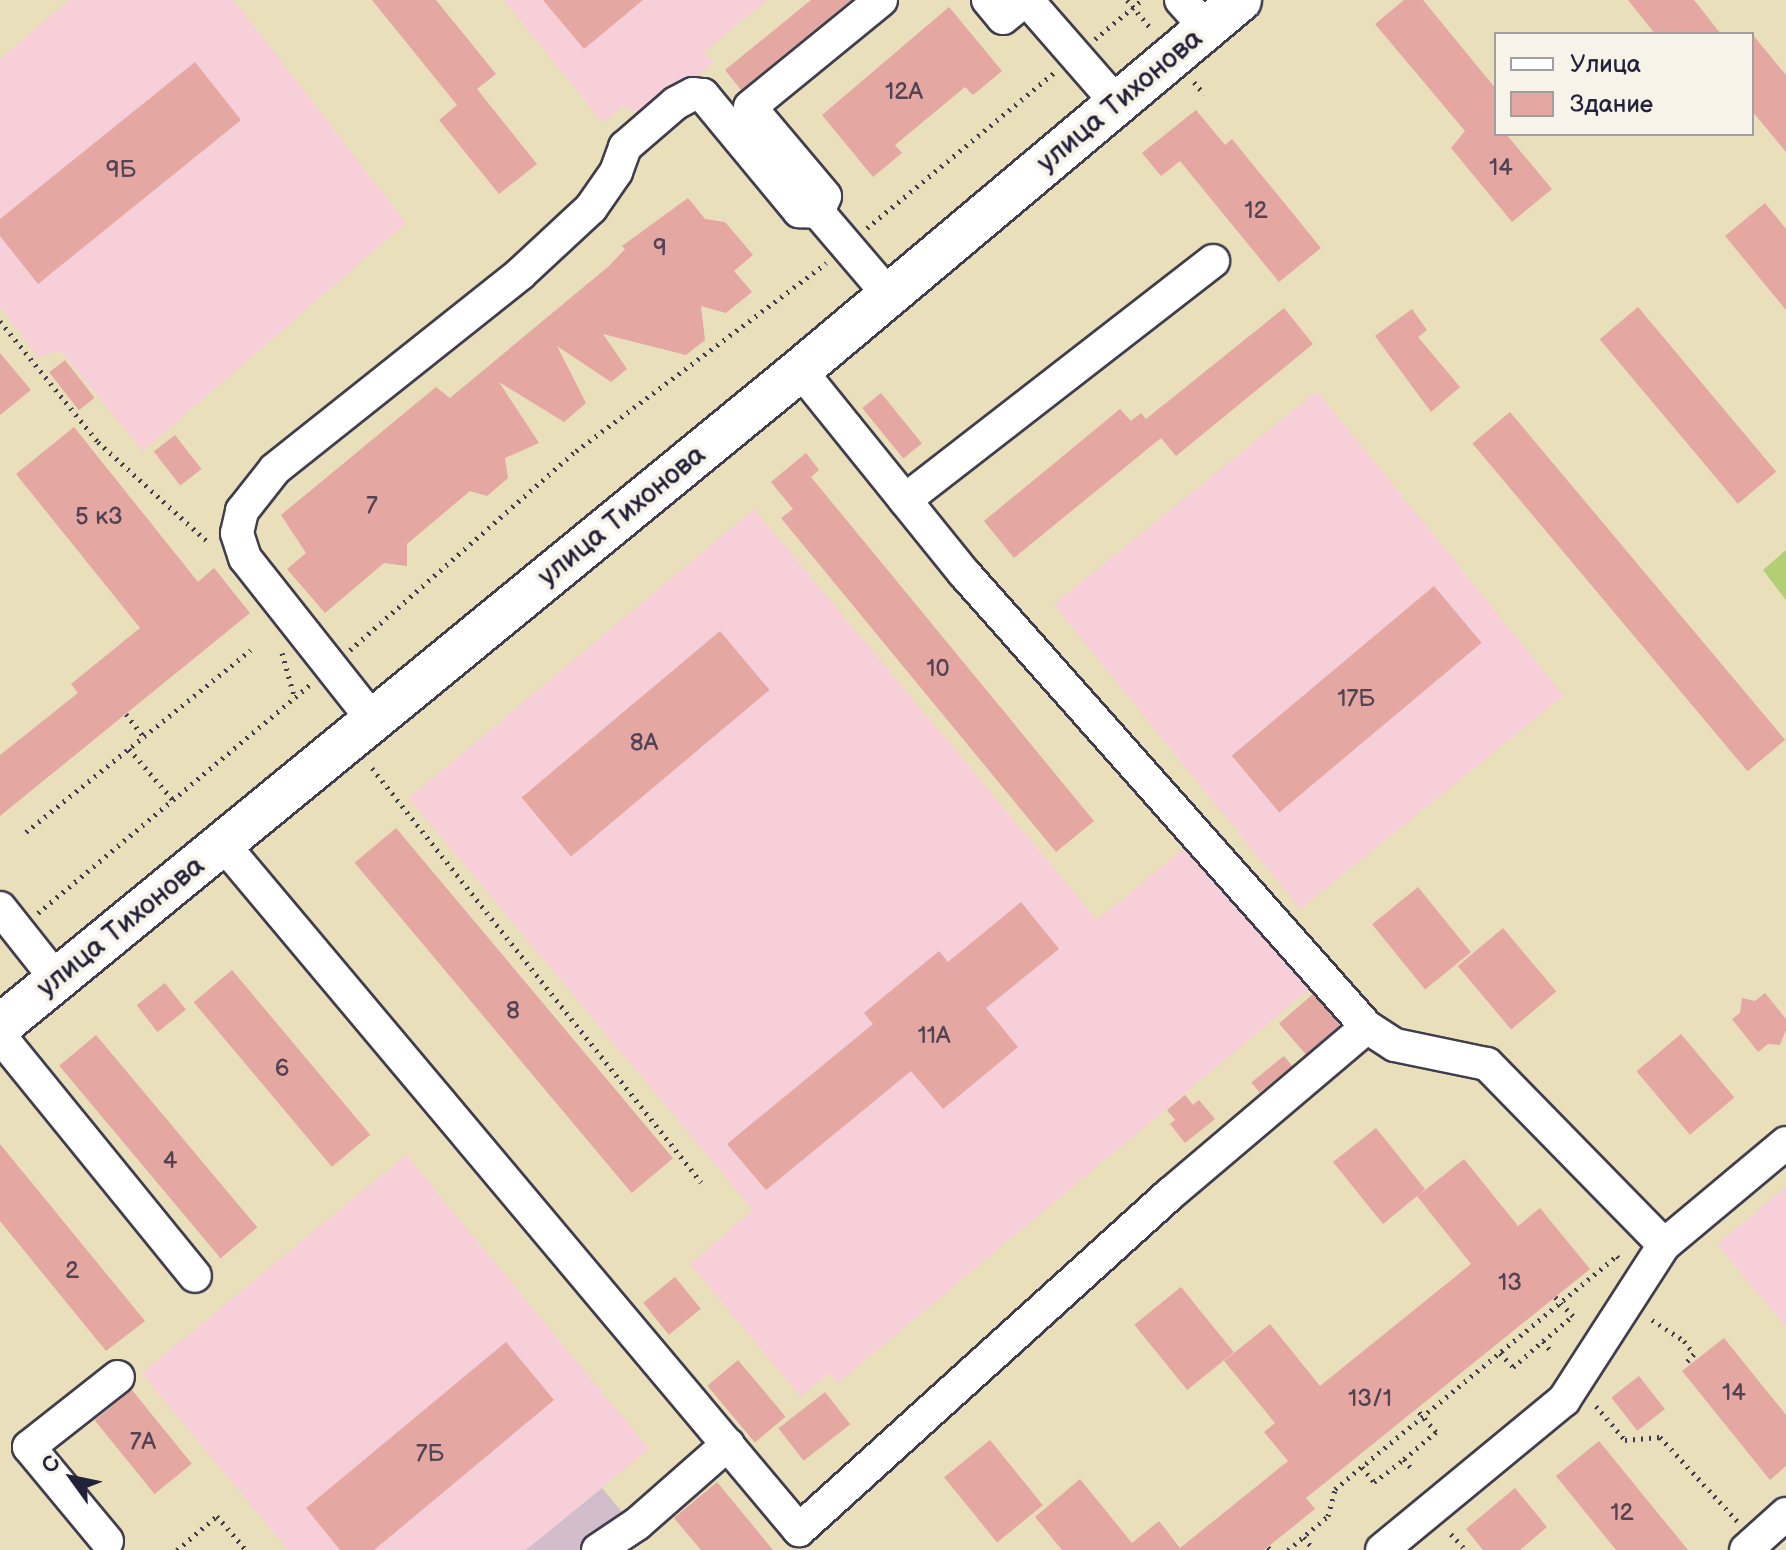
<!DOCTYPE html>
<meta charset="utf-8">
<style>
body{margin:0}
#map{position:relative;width:1786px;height:1550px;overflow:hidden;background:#eadfbb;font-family:"Balsamiq Sans",sans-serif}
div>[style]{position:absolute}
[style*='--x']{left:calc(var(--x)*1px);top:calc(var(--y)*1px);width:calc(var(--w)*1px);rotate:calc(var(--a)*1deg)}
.built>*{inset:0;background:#f6cfd9;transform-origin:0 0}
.industrial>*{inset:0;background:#d1bdcb}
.green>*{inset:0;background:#b2cf76}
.building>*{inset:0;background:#e4a7a1;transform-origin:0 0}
.path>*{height:5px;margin-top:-2.5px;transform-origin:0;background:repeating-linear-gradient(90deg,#403e4e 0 2px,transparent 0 8px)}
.roads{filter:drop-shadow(2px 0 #403e4e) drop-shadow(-2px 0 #403e4e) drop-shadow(0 2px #403e4e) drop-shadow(0 -2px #403e4e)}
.minor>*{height:32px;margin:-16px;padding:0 16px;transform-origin:16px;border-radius:16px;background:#fff}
.major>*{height:42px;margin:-21px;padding:0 21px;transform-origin:21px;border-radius:21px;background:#fff}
span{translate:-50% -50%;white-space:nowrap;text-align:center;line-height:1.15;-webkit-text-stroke:8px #f7f3e8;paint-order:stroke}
.number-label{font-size:24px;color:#524354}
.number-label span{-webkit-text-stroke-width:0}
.street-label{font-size:28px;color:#22223b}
.legend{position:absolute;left:1494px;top:32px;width:260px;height:104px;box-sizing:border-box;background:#f7f3e8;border:2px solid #a29fa3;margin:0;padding:10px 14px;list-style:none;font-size:24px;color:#22223b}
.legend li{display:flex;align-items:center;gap:16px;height:40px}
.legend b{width:40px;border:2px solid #a29fa3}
.north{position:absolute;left:32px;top:1438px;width:80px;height:80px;-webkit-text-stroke:6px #f7f3e8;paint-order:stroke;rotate:303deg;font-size:22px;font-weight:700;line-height:32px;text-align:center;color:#22223b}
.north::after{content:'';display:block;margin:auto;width:28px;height:36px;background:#22223b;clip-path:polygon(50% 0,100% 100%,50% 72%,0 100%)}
</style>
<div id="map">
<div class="built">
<i style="clip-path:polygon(69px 0,234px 0,406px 223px,143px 451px,61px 351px,38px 357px,0 307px,0 59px)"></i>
<i style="clip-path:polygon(504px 0,767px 0,704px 52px,714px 63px,655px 107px,636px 111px,623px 106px,603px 123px)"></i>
<i style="left:1317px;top:391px;width:392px;height:339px;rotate:51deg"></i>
<i style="clip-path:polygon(754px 509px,1097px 920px,1192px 842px,1312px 987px,838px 1383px,829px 1373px,801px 1397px,690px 1264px,753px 1210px,409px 798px)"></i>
<i style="clip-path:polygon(406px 1155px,649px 1449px,526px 1550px,288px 1550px,142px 1373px)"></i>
<i style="clip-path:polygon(1786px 1187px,1786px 1327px,1717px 1244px)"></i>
</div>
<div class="industrial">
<i style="clip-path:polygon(602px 1488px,637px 1530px,612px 1550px,526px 1550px)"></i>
</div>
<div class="green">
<i style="clip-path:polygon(1786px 550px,1786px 600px,1763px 570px)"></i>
</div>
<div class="building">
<i style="clip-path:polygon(372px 0,436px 0,496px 74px,477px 89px,537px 164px,499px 194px,439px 120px,457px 105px)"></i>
<i style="clip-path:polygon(543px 0,643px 0,584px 49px)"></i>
<i style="clip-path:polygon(811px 0,851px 0,741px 90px,725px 70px)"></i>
<i style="clip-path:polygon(1404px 0,1423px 0,1496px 89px,1496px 134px,1506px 134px,1552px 189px,1512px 222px,1451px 148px,1465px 131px,1375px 24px)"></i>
<i style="clip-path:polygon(1628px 0,1694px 0,1721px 34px,1655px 34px)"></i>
<i style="clip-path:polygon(949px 7px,1002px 71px,973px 95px,965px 87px,895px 145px,902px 153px,873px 177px,822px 115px)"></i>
<i style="clip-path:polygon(1752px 34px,1786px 75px,1786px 152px,1752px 111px)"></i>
<i style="clip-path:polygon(195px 62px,241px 120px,38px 284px,0 236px,0 219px)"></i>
<i style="clip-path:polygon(1196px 110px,1225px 145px,1232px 139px,1321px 248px,1279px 282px,1180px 161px,1161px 176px,1142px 153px)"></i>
<i style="clip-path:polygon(688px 198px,705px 219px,725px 222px,753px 255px,734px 271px,752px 292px,726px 313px,701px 306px,705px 340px,686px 355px,603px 334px,627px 369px,611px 382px,557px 346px,586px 403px,564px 422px,499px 382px,539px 443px,505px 458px,508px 478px,487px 496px,470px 491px,407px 544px,407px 566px,384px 563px,325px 613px,287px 569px,306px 553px,281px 515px,436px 387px,450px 398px,609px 266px,625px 249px,622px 246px)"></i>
<i style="clip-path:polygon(1765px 203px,1786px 229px,1786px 310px,1725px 236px)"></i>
<i style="left:1638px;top:307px;width:215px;height:50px;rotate:50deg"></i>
<i style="clip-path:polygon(1284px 308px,1313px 344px,1176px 456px,1161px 438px,1014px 558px,984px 521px,1120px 409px,1131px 421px,1141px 413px,1146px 419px)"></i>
<i style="clip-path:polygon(1412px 309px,1427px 330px,1418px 337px,1460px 387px,1431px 412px,1375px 336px)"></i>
<i style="clip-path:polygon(0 353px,31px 390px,0 415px)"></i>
<i style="left:65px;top:360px;width:48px;height:20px;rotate:52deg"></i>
<i style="left:881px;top:393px;width:65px;height:24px;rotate:51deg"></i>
<i style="left:1510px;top:412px;width:428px;height:49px;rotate:50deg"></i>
<i style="clip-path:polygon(74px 427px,198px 582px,214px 568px,250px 613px,0 816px,0 755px,78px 693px,71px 684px,140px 628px,16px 474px)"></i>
<i style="left:175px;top:435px;width:43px;height:27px;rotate:52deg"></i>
<i style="clip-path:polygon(806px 453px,819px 470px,811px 477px,1094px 821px,1056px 852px,781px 518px,793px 509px,771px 482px)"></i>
<i style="left:1434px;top:586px;width:74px;height:264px;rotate:50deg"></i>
<i style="left:720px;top:631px;width:77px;height:259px;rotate:50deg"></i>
<i style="left:396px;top:828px;width:431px;height:54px;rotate:50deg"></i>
<i style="left:1418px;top:887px;width:84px;height:59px;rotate:51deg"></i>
<i style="clip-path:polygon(1021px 902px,1059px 949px,986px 1008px,1018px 1047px,943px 1109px,911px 1071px,766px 1190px,727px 1144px,873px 1024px,864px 1013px,939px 951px,948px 962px)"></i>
<i style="left:1503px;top:928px;width:83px;height:59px;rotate:50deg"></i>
<i style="left:232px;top:970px;width:215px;height:50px;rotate:50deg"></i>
<i style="left:165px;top:983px;width:34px;height:36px;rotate:52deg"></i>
<i style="clip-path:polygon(1765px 993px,1786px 1019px,1786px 1030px,1780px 1045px,1768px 1044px,1758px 1052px,1732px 1019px,1740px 1013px,1742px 998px,1755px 1001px)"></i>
<i style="left:1313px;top:994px;width:41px;height:45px;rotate:49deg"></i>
<i style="left:1681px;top:1034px;width:83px;height:58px;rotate:50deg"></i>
<i style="left:96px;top:1035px;width:251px;height:48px;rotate:50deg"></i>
<i style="left:1284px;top:1056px;width:13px;height:42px;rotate:51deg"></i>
<i style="clip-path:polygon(1185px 1095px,1193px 1105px,1199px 1100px,1215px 1119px,1185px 1143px,1170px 1124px,1175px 1120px,1167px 1110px)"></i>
<i style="clip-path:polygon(1376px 1128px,1425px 1189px,1419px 1195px,1464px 1159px,1518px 1226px,1540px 1208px,1590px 1269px,1306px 1498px,1315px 1509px,1264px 1550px,1062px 1550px,1035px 1517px,1080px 1479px,1132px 1543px,1159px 1521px,1180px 1548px,1288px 1461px,1264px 1432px,1275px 1423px,1224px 1361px,1270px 1324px,1320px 1386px,1471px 1264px,1417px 1196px,1383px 1224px,1333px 1162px)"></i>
<i style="clip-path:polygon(0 1144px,145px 1321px,106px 1351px,0 1221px)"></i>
<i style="left:675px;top:1277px;width:41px;height:41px;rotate:51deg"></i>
<i style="left:1181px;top:1287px;width:84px;height:60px;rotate:51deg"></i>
<i style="clip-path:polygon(1724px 1338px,1786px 1415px,1786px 1466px,1770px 1480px,1682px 1371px)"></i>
<i style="clip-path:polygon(506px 1342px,554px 1400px,374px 1550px,340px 1550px,306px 1508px)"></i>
<i style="left:738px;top:1360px;width:74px;height:40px;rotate:50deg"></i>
<i style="left:1639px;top:1376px;width:42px;height:35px;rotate:52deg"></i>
<i style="left:132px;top:1390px;width:95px;height:48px;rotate:51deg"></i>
<i style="left:825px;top:1392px;width:41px;height:59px;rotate:52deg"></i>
<i style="left:990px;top:1440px;width:84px;height:59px;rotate:51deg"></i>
<i style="clip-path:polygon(1599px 1441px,1688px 1550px,1616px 1550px,1556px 1476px)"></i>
<i style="clip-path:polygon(717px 1482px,773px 1550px,701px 1550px,674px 1518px)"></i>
<i style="clip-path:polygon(1515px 1488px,1547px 1527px,1520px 1550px,1483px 1550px,1466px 1529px)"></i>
</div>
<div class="path">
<i style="--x:1127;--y:0;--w:39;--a:50"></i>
<i style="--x:1095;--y:39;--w:61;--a:-39.7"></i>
<i style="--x:1194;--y:82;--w:16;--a:50"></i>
<i style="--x:867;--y:228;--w:246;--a:-39.7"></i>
<i style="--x:0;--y:321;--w:156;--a:51"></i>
<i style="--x:98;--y:442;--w:151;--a:42.3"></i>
<i style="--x:350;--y:650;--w:301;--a:-41.4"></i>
<i style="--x:576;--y:451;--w:313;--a:-36.9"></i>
<i style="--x:282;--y:653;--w:48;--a:74.2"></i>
<i style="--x:126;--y:714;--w:29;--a:52"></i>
<i style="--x:129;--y:749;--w:67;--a:49.2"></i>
<i style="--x:372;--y:768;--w:529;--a:51.53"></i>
<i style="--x:26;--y:832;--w:289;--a:-39"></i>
<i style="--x:38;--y:913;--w:358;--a:-40"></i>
<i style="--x:1652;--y:1320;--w:38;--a:33"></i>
<i style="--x:1684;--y:1341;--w:16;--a:52"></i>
<i style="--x:1694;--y:1354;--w:12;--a:132"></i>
<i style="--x:1543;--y:1341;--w:39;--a:-40"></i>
<i style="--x:1573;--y:1316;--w:26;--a:-133"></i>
<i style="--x:1500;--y:1353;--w:19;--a:47"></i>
<i style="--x:1513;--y:1367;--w:40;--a:-41"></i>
<i style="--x:1543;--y:1341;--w:14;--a:51"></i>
<i style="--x:1596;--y:1406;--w:45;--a:49.5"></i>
<i style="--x:1625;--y:1440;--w:35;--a:-5"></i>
<i style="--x:1660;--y:1437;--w:117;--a:47.4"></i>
<i style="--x:1404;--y:1459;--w:42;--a:-40.2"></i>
<i style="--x:1436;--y:1432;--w:30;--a:-130"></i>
<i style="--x:1362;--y:1467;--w:19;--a:51"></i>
<i style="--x:1374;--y:1482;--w:38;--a:-37"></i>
<i style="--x:1404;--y:1459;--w:11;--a:52"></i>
<i style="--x:1451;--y:1534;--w:22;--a:47"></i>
<i style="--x:1304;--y:1537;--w:15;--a:53"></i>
<i style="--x:1268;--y:1547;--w:4;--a:56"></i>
<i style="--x:177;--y:1550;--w:52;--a:-40.4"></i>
<i style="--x:217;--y:1516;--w:45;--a:49.5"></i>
<i style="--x:1288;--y:1550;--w:52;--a:-40.4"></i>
<i style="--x:1328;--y:1516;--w:28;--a:-75"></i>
<i style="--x:1335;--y:1489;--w:366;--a:-39.6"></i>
<i style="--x:1617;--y:1256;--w:5;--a:53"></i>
</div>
<div class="roads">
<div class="minor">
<i style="--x:988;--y:0;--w:23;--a:50"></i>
<i style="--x:1003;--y:18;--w:28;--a:-39"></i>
<i style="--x:1027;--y:0;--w:137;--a:48.9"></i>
<i style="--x:1181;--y:0;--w:38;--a:48"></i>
<i style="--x:818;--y:212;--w:17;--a:-66"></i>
<i style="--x:825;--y:196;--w:116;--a:-130.1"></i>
<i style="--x:750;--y:107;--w:169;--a:-39.2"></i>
<i style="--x:800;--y:370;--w:261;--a:51.1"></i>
<i style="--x:964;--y:573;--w:607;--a:48.41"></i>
<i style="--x:1367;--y:1027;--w:33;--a:33"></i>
<i style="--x:1395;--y:1045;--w:94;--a:11.7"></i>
<i style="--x:1487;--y:1064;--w:253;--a:45.6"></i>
<i style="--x:905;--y:500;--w:390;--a:-37.8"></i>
<i style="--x:373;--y:720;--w:206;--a:-128.3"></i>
<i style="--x:245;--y:558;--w:26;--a:-108"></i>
<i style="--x:237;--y:533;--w:23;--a:-77"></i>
<i style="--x:242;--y:511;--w:53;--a:-51.8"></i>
<i style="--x:275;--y:469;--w:313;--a:-38.5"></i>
<i style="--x:520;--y:274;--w:97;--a:-42.9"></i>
<i style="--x:591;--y:208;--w:44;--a:-55.2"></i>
<i style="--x:616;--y:172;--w:27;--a:-70"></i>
<i style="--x:625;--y:147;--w:67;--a:-40.8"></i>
<i style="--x:676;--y:103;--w:19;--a:-28"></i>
<i style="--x:693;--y:94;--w:10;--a:6"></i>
<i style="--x:703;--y:95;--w:151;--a:50.4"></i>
<i style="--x:799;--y:211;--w:19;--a:3"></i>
<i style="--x:818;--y:212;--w:109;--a:49.5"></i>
<i style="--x:223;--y:844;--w:896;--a:49.98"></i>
<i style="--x:799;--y:1530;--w:501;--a:-42.17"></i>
<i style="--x:1170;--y:1194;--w:258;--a:-40.3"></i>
<i style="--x:0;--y:908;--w:92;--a:51.6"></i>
<i style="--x:0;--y:1036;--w:309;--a:50.9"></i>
<i style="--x:107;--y:1541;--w:122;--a:-129.7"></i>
<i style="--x:29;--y:1447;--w:113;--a:-38.2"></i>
<i style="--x:598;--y:1550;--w:47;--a:-33.7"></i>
<i style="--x:637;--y:1524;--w:121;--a:-41.3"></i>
<i style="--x:1382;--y:1550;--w:236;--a:-39.5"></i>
<i style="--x:1564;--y:1400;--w:184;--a:-57.2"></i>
<i style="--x:1664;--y:1245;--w:159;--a:-39.9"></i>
<i style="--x:1746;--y:1550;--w:54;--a:-42"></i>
</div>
<div class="major">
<i style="--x:0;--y:1026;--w:1035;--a:-39.35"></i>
<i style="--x:800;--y:370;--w:575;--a:-40.06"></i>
</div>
</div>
<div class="number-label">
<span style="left:904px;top:92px">12А</span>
<span style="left:1501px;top:168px">14</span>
<span style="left:121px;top:170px">9Б</span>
<span style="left:1256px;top:211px">12</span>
<span style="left:660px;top:248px">9</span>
<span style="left:372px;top:506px">7</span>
<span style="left:99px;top:517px">5 к3</span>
<span style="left:938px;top:669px">10</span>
<span style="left:1356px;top:699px">17Б</span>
<span style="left:644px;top:743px">8А</span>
<span style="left:513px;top:1011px">8</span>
<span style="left:934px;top:1036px">11А</span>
<span style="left:282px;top:1069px">6</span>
<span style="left:170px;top:1161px">4</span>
<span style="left:72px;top:1271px">2</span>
<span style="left:1510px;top:1283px">13</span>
<span style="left:1734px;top:1393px">14</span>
<span style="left:1370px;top:1399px">13/1</span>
<span style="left:143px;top:1442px">7А</span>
<span style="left:430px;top:1454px">7Б</span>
<span style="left:1622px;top:1513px">12</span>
</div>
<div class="street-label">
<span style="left:1120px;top:101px;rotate:-40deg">улица Тихонова</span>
<span style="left:622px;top:516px;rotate:-39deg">улица Тихонова</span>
<span style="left:121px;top:927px;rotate:-39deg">улица Тихонова</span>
</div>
<ul class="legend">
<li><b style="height:10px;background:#fff"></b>Улица</li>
<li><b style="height:22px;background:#e4a7a1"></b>Здание</li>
</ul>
<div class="north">С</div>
</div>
